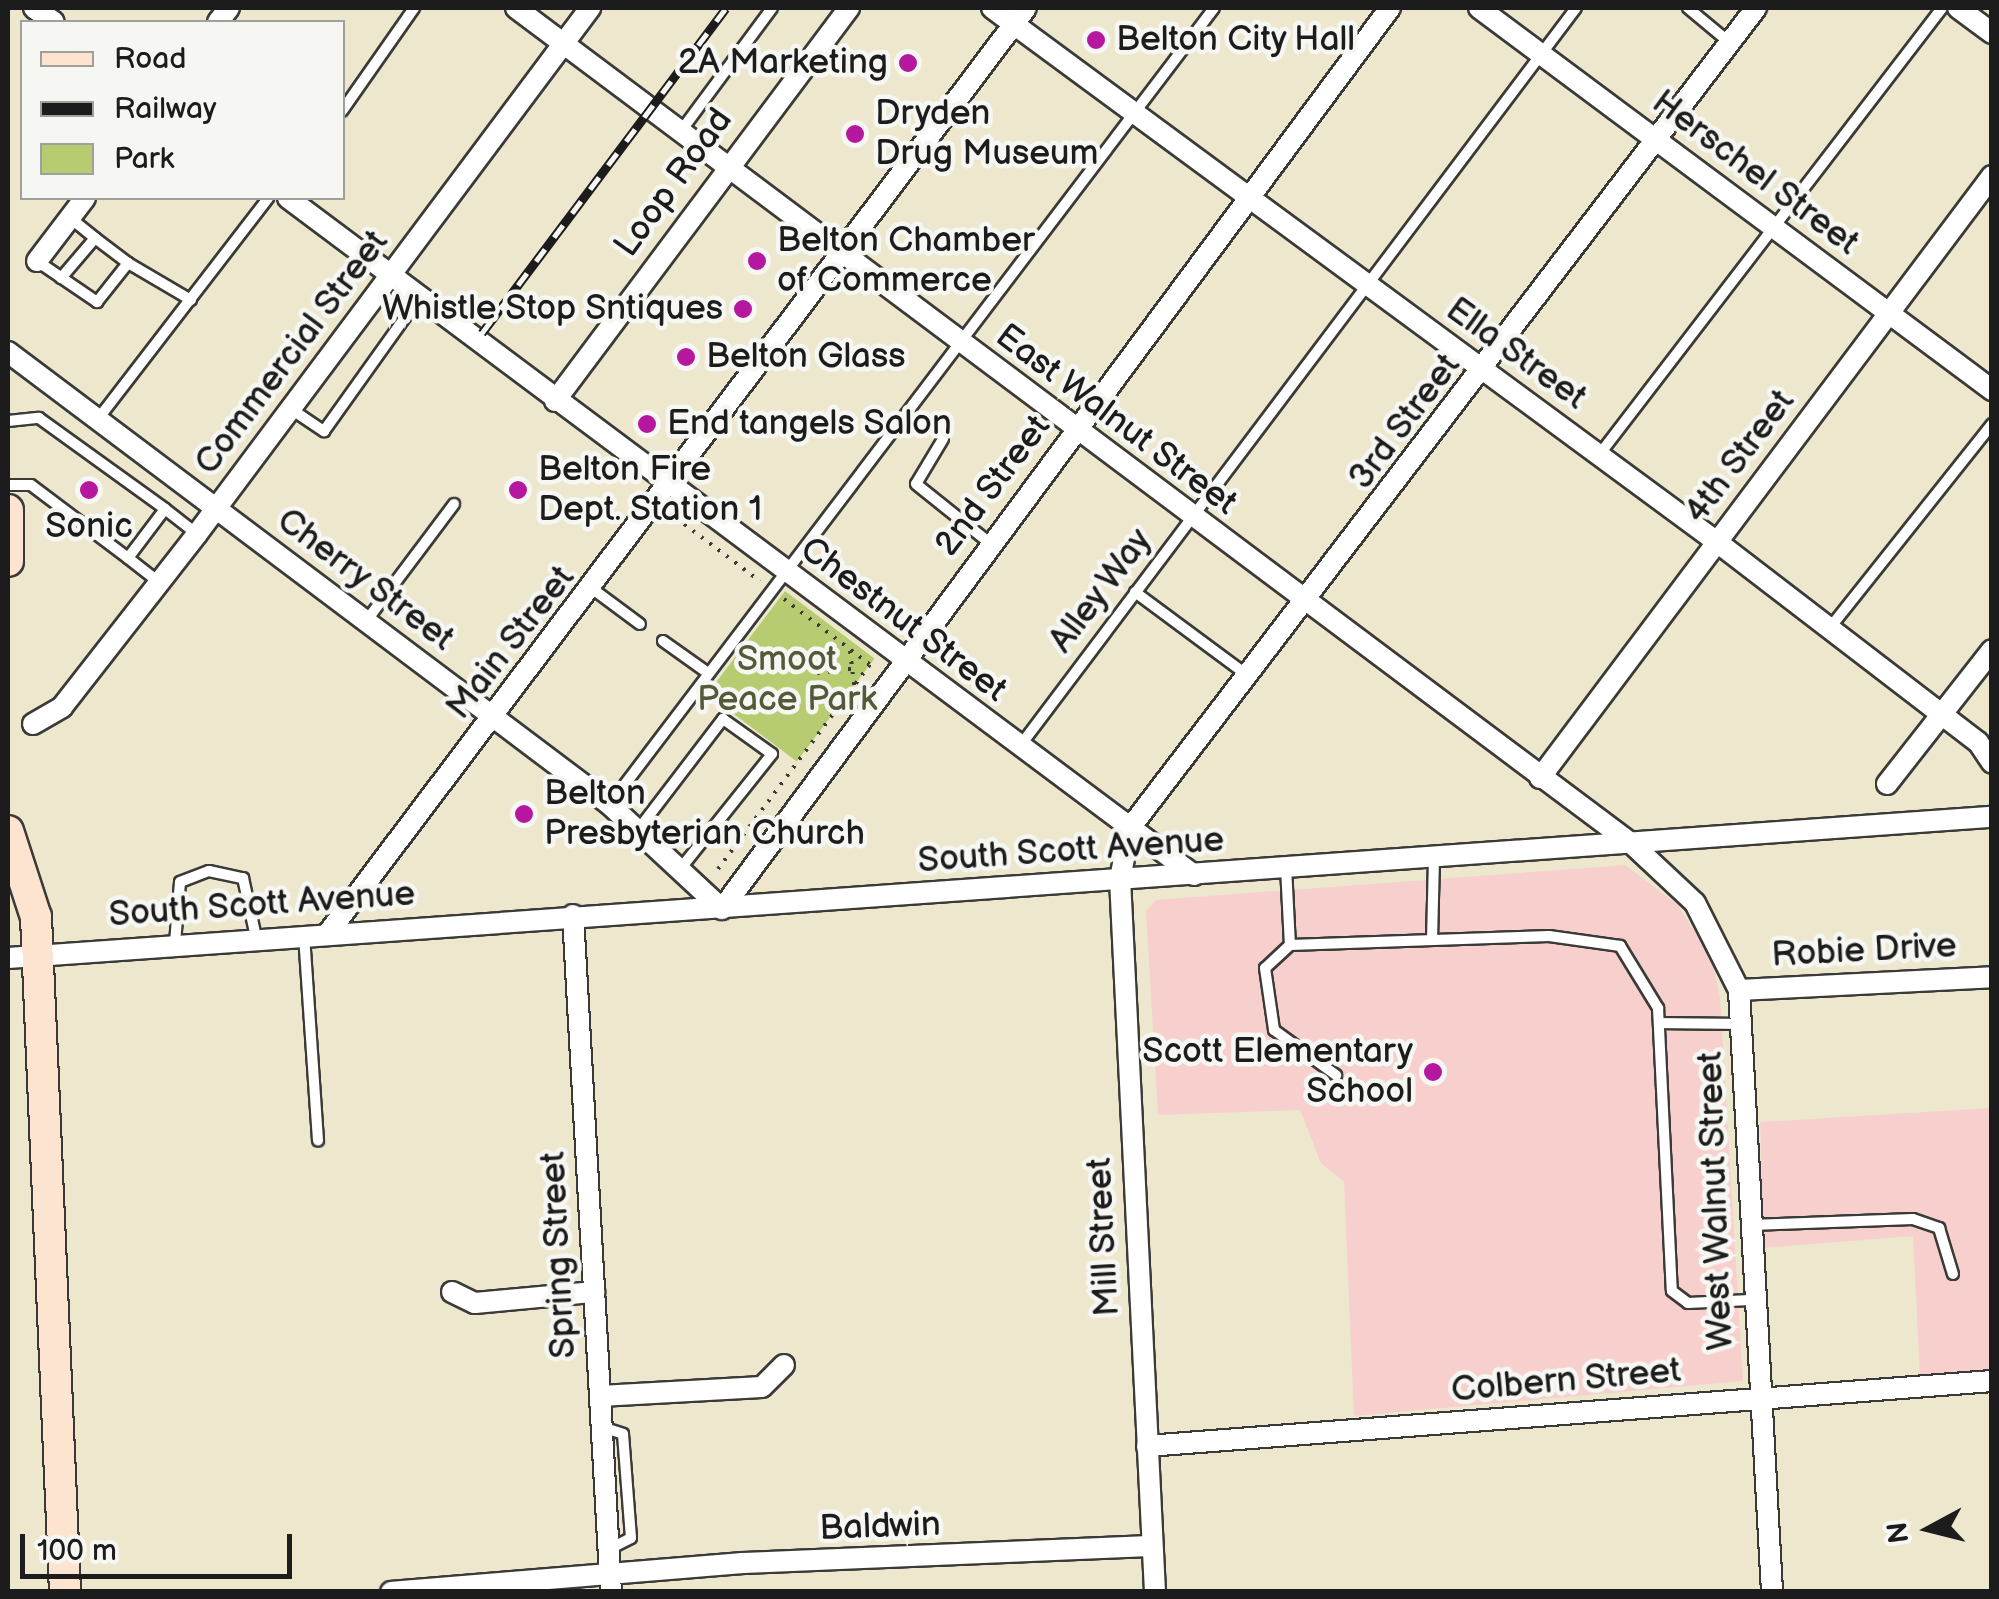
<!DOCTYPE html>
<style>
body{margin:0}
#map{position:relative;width:1999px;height:1599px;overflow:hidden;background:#ede7ce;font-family:"Balsamiq Sans",sans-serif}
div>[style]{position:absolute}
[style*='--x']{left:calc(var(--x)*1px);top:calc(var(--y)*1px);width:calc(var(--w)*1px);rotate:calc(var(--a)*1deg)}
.built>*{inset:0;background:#f7d0ce}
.green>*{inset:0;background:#b7cc70;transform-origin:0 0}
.path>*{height:4px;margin-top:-2px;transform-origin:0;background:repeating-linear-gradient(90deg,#3b3a37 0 2.5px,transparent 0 10.5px)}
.roads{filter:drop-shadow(2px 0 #3b3a37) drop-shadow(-2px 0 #3b3a37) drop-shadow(0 2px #3b3a37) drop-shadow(0 -2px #3b3a37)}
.service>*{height:10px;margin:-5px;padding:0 5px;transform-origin:5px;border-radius:5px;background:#fff}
.minor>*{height:20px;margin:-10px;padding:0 10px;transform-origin:10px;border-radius:10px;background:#fff}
.secondary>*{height:30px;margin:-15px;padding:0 15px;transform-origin:15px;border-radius:15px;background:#fde4d1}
.rail>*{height:9px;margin-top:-4.5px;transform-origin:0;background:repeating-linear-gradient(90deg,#f6f6f2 0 15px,#1c1c1c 0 30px);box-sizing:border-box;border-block:2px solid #1c1c1c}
.dots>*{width:28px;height:28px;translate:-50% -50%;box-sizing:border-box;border:5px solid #f6f6f2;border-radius:50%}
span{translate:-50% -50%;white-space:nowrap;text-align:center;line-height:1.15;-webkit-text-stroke:9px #f6f6f2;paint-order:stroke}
.poi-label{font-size:35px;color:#1c1c1c}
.left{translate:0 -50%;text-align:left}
.right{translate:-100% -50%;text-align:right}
.street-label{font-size:35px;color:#1c1c1c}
.park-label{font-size:35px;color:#525a39}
.frame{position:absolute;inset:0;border:10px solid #1c1c1c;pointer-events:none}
.legend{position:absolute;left:20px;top:20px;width:325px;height:180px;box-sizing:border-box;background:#f6f6f2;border:2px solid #9f9f9c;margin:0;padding:12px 18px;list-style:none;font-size:30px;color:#1c1c1c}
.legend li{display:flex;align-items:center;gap:20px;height:50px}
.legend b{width:50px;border:2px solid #9f9f9c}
.north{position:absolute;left:1879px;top:1479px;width:100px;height:100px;-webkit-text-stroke:8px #f6f6f2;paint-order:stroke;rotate:263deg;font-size:28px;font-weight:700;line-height:40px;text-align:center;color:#1c1c1c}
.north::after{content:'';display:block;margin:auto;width:35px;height:45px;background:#1c1c1c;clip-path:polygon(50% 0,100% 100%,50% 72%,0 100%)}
.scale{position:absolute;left:20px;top:1534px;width:272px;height:45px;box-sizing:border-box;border:5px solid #1c1c1c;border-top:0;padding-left:12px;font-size:30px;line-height:35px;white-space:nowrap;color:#1c1c1c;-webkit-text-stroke:8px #f6f6f2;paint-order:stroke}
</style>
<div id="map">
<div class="built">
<i style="clip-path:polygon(1625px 865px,1677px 904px,1712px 959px,1720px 997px,1743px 1381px,1354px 1416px,1344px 1182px,1321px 1163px,1300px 1110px,1158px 1115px,1146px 911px,1156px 900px)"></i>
<i style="clip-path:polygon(1991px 1108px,1991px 1371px,1920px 1376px,1913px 1236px,1764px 1248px,1760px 1122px)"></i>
</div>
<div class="green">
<i style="left:785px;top:591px;width:112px;height:129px;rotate:37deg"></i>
</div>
<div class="path">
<i style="--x:676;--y:518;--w:105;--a:36.9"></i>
<i style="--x:784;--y:599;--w:111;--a:37.3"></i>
<i style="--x:850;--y:651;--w:35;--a:83"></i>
<i style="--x:817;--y:673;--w:35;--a:-7"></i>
<i style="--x:718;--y:869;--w:260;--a:-53.4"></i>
</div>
<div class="roads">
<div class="service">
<i style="--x:1688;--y:8;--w:53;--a:39.7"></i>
<i style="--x:342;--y:111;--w:126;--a:-55"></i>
<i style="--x:681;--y:131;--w:153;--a:-53.5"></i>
<i style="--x:95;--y:238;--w:41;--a:37.1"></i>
<i style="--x:37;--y:261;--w:73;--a:34.3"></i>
<i style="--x:97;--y:302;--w:50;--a:-51.5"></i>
<i style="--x:128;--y:263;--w:73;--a:30.4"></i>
<i style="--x:61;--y:278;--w:52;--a:-49.6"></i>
<i style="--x:95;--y:238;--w:32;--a:-141"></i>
<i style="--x:291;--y:409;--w:40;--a:34"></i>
<i style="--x:324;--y:431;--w:163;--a:-54.5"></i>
<i style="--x:98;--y:419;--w:279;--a:-52.4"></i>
<i style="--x:8;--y:421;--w:31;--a:-6"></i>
<i style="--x:39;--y:418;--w:155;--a:35.8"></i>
<i style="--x:165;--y:509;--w:61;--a:127.1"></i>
<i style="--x:128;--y:558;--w:121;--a:-143"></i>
<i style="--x:31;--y:485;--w:23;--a:180"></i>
<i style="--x:943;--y:439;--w:52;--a:121"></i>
<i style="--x:916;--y:484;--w:96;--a:38.7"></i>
<i style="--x:1599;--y:455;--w:563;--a:-52.5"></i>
<i style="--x:165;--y:509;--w:41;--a:38"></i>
<i style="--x:128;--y:558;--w:39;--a:38"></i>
<i style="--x:594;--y:590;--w:57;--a:36.5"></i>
<i style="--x:1135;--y:592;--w:139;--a:36.5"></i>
<i style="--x:367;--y:620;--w:145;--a:-53.1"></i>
<i style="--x:1829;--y:629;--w:262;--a:-51.5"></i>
<i style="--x:663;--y:641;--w:55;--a:35.4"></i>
<i style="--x:1020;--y:746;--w:924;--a:-53.01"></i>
<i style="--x:610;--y:804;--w:999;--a:-52.81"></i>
<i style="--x:638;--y:830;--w:140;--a:-52.6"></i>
<i style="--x:723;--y:719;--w:60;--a:35.5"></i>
<i style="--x:772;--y:754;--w:146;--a:128.6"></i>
<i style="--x:1286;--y:867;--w:78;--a:87.1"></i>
<i style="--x:1290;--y:945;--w:34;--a:137"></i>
<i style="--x:1265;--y:968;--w:63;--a:81.7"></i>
<i style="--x:1274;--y:1030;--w:77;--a:36"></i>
<i style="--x:304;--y:935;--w:206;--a:86.1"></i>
<i style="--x:1432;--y:940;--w:84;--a:-88.6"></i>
<i style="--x:175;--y:943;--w:61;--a:-85.3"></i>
<i style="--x:180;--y:882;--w:31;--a:-21"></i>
<i style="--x:209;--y:871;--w:35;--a:12"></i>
<i style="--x:243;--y:878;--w:60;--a:77.6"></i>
<i style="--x:1290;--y:945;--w:259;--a:-2"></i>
<i style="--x:1549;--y:936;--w:72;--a:8"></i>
<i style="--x:1620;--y:946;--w:73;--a:58.5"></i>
<i style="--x:1658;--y:1008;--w:283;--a:87.2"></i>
<i style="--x:1672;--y:1291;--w:20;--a:37"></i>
<i style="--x:1688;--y:1303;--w:62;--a:-2.8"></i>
<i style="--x:1659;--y:1023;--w:82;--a:0.7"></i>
<i style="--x:1751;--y:1225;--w:162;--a:-2.1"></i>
<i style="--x:1913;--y:1219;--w:28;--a:19"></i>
<i style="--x:1939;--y:1228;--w:48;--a:73.1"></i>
<i style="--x:602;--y:1427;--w:22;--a:18"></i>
<i style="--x:623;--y:1434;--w:104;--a:85.6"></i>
<i style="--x:631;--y:1538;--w:25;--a:153"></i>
</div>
<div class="minor">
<i style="--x:34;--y:8;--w:24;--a:35"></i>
<i style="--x:516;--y:8;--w:1394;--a:36.84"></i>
<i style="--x:1632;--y:844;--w:86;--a:43.1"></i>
<i style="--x:1695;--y:903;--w:97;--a:63.2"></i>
<i style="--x:1739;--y:990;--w:603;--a:86.86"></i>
<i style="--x:992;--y:8;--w:900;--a:36.37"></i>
<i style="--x:1717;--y:542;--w:329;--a:37.5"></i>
<i style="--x:1978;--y:742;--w:25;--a:56"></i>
<i style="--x:1479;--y:8;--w:640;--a:36.67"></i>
<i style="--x:1958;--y:8;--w:42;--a:36.3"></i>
<i style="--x:218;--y:22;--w:18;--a:-52"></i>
<i style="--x:288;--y:198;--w:1131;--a:36.77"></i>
<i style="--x:37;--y:261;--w:79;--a:-52.7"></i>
<i style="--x:8;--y:352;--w:752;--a:36.95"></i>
<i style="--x:609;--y:804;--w:154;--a:42.9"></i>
<i style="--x:722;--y:909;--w:1122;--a:-53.45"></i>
<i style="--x:555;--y:401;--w:491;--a:-53.2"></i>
<i style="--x:33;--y:724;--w:34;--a:-30"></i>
<i style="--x:62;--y:707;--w:219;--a:-52"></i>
<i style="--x:197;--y:534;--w:657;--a:-53.23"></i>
<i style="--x:1540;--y:778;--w:753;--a:-53.1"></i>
<i style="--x:1887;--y:784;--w:170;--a:-51.9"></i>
<i style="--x:573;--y:915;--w:678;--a:86.79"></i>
<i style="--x:329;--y:932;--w:1157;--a:-52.97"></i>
<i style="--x:8;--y:958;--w:1989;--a:-4.07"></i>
<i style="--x:1739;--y:990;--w:253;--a:-2.9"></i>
<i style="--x:452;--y:1292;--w:25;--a:26"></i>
<i style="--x:475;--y:1303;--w:120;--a:-5.3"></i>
<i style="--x:600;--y:1396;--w:162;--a:-3.2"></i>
<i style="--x:762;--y:1387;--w:31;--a:-45"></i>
<i style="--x:1147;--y:1446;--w:847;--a:-4.4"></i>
<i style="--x:391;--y:1592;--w:352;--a:-4.7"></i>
<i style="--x:742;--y:1563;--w:410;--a:-2.4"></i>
<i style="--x:1155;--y:1592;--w:714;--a:-92.81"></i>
<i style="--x:1120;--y:879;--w:52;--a:-78.9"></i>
<i style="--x:1130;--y:828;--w:1032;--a:-52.64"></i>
</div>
<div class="secondary">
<i style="--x:8;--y:510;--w:51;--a:90"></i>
<i style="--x:8;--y:831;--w:90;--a:72"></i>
<i style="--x:36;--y:917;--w:676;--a:87.54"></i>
</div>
</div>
<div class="rail">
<i style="--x:482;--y:333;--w:406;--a:-53.1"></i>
</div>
<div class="dots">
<i style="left:1096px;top:40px;background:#b5179e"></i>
<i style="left:908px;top:63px;background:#b5179e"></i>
<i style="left:855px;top:134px;background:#b5179e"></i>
<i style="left:757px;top:261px;background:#b5179e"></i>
<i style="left:743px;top:309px;background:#b5179e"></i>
<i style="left:686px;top:357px;background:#b5179e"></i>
<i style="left:647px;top:424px;background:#b5179e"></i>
<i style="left:89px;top:490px;background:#b5179e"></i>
<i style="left:518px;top:490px;background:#b5179e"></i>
<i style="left:524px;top:814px;background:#b5179e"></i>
<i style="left:1433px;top:1072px;background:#b5179e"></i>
</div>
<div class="poi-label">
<span class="left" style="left:1116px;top:40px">Belton City Hall</span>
<span class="right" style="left:888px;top:63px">2A Marketing</span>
<span class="left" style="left:875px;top:134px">Dryden<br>Drug Museum</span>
<span class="left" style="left:777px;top:261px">Belton Chamber<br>of Commerce</span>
<span class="right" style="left:723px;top:309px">Whistle Stop Sntiques</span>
<span class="left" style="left:706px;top:357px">Belton Glass</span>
<span class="left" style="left:667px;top:424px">End tangels Salon</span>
<span class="left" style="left:538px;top:490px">Belton Fire<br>Dept. Station 1</span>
<span style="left:89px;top:527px">Sonic</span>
<span class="left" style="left:544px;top:814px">Belton<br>Presbyterian Church</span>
<span class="right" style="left:1413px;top:1072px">Scott Elementary<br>School</span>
</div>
<div class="street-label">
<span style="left:1755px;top:173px;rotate:37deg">Herschel Street</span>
<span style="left:674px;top:183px;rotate:-54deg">Loop Road</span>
<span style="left:292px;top:353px;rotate:-53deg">Commercial Street</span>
<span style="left:1516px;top:354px;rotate:36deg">Ella Street</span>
<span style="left:1116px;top:420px;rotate:37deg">East Walnut Street</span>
<span style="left:1405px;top:422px;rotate:-53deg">3rd Street</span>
<span style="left:1740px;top:457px;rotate:-53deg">4th Street</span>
<span style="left:993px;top:486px;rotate:-53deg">2nd Street</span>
<span style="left:365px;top:580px;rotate:37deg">Cherry Street</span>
<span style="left:1101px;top:591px;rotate:-53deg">Alley Way</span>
<span style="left:903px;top:620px;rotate:37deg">Chestnut Street</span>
<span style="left:511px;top:643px;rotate:-52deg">Main Street</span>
<span style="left:1071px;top:851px;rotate:-4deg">South Scott Avenue</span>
<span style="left:262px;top:905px;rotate:-4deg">South Scott Avenue</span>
<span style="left:1864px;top:951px;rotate:-3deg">Robie Drive</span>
<span style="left:1716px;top:1201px;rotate:-92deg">West Walnut Street</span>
<span style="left:1104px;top:1237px;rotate:-93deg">Mill Street</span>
<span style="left:559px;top:1255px;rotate:-93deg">Spring Street</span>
<span style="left:1566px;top:1381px;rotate:-5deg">Colbern Street</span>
<span style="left:880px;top:1527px;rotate:-2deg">Baldwin</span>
</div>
<div class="park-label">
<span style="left:787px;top:680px">Smoot<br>Peace Park</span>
</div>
<div class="frame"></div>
<ul class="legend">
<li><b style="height:12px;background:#fde4d1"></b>Road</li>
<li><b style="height:12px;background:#1c1c1c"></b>Railway</li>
<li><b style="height:28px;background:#b7cc70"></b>Park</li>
</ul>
<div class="north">N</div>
<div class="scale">100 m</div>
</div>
